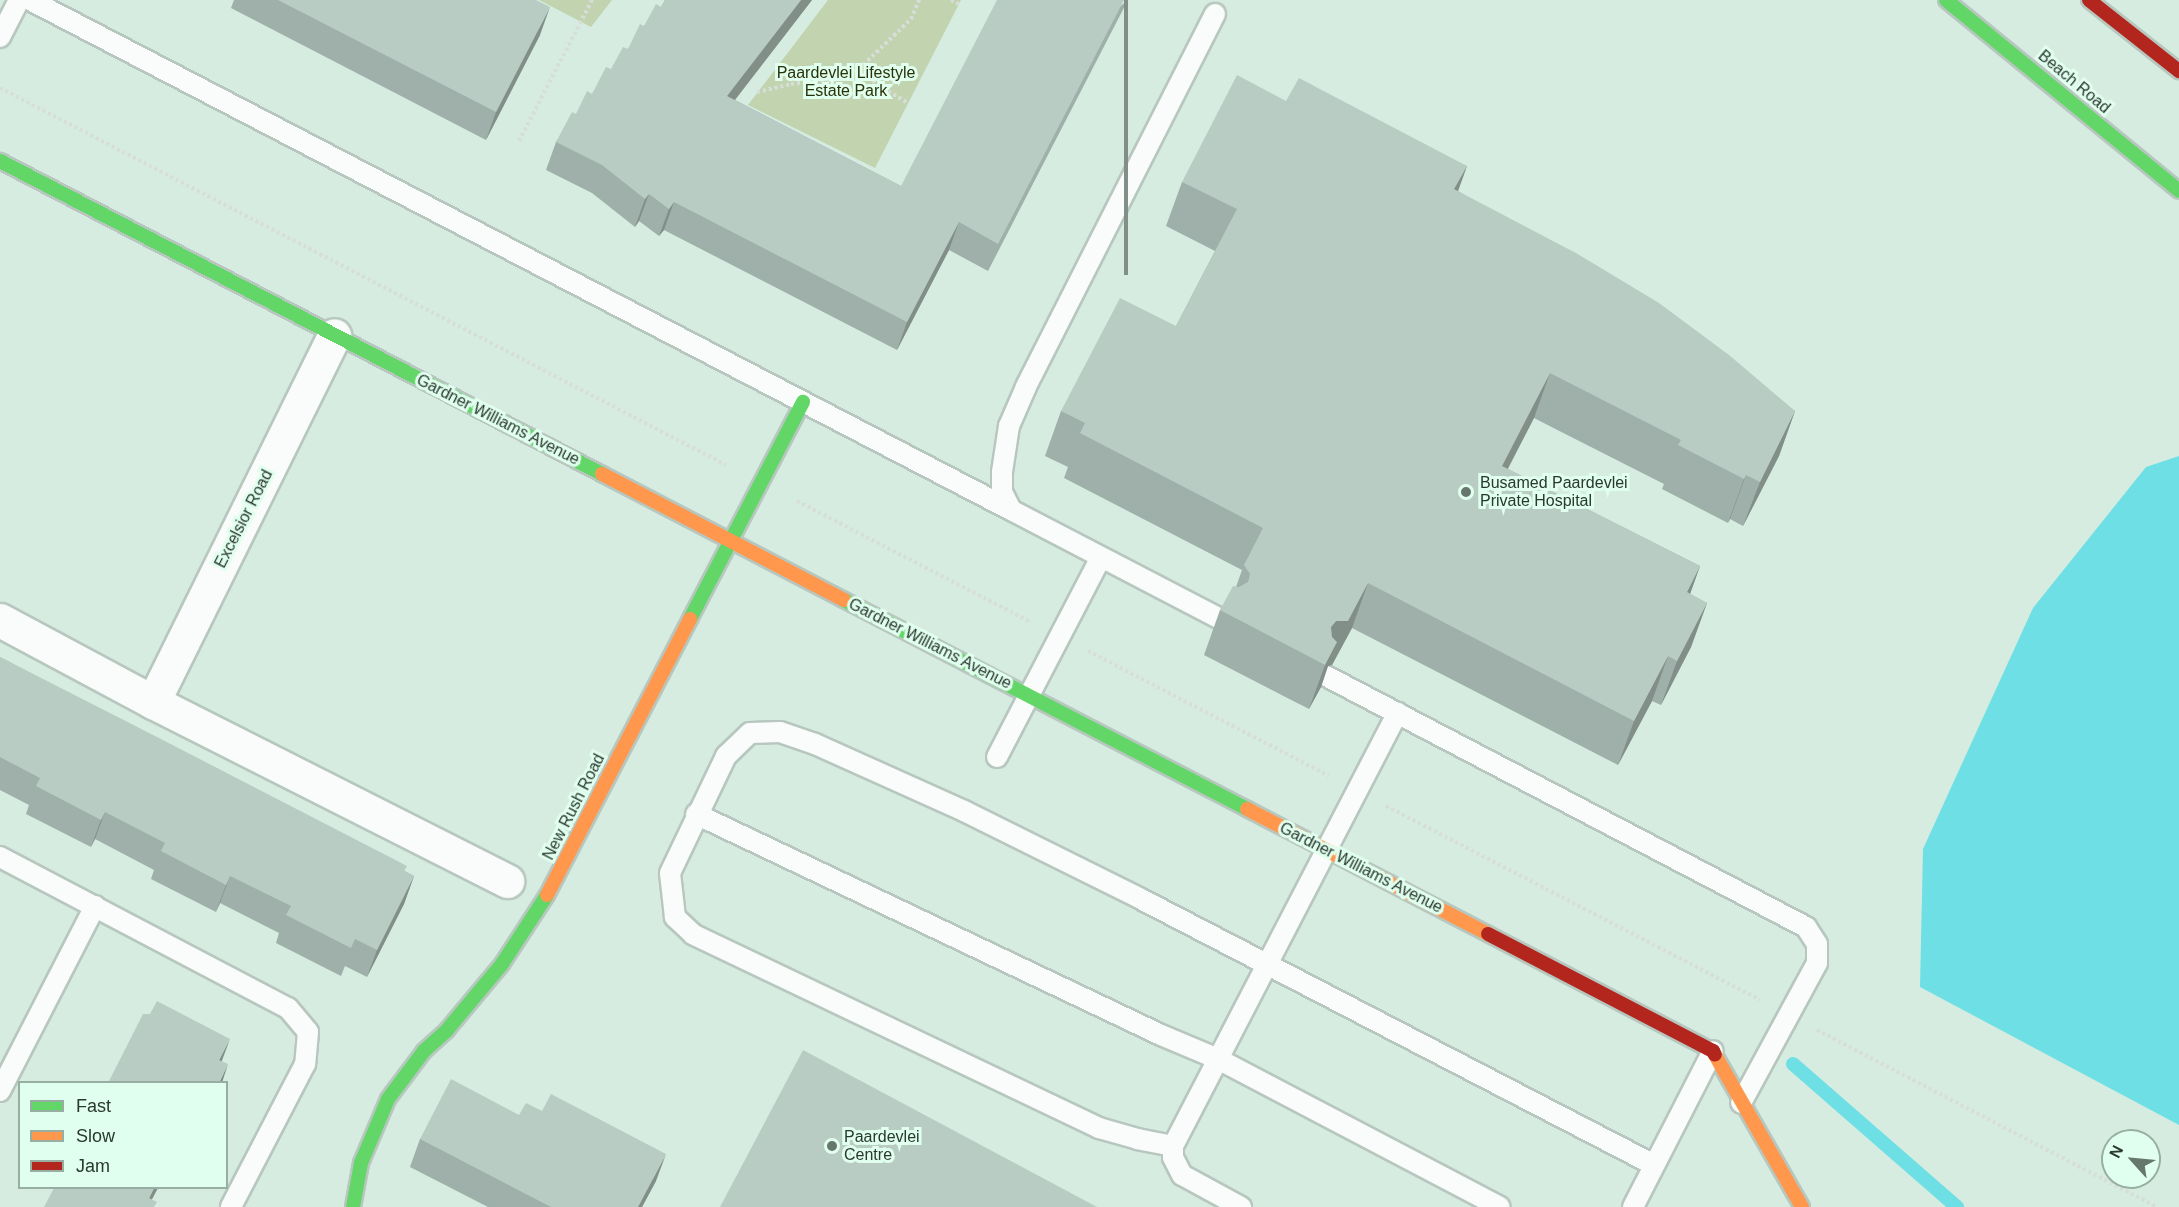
<!DOCTYPE html>
<style>
body{margin:0}
#map{position:relative;width:2179px;height:1207px;overflow:hidden;background:#d6ece0;font-family:Arial,sans-serif}
div>[style]{position:absolute}
[style*='--x']{left:calc(var(--x)*1px);top:calc(var(--y)*1px);width:calc(var(--w)*1px);rotate:calc(var(--a)*1deg)}
.green>*{inset:0;background:#c1d3af}
.water>*{inset:0;background:#6edfe4}
.stream>*{height:14px;margin:-7px;padding:0 7px;transform-origin:7px;border-radius:7px;background:#6edfe4}
.path>*{height:4px;margin-top:-2px;transform-origin:0;background:repeating-linear-gradient(90deg,#d7deda 0 3px,transparent 0 6px)}
.roads{filter:drop-shadow(2px 0 #b7c7bf) drop-shadow(-2px 0 #b7c7bf) drop-shadow(0 2px #b7c7bf) drop-shadow(0 -2px #b7c7bf)}
.lane>*{height:20px;margin:-10px;padding:0 10px;transform-origin:10px;border-radius:10px;background:#f9fcfa}
.street>*{height:33px;margin:-16.5px;padding:0 16.5px;transform-origin:16.5px;border-radius:16.5px;background:#f9fcfa}
.fast>*{height:14px;margin:-7px;padding:0 7px;transform-origin:7px;border-radius:7px;background:#63d668}
.slow>*{height:14px;margin:-7px;padding:0 7px;transform-origin:7px;border-radius:7px;background:#ff974d}
.jam>*{height:14px;margin:-7px;padding:0 7px;transform-origin:7px;border-radius:7px;background:#b3261e}
.wall>*{inset:0;background:#9fafa9}
.shaded-wall>*{inset:0;background:#828f89;transform-origin:0 0}
.building>*{inset:0;background:#b9ccc4}
.dots>*{width:16px;height:16px;translate:-50% -50%;box-sizing:border-box;border:3px solid #e1ffee;border-radius:50%}
span{translate:-50% -50%;white-space:nowrap;text-align:center;line-height:1.15;-webkit-text-stroke:6px #e1ffee;paint-order:stroke}
.park-label{font-size:16px;color:#2a320a}
.street-label{font-size:16px;color:#293830}
.poi-label{font-size:16px;color:#293830}
.left{translate:0 -50%;text-align:left}
.legend{position:absolute;left:18px;top:1081px;width:210px;height:108px;box-sizing:border-box;background:#e1ffee;border:2px solid #97afa2;margin:0;padding:8px 10px;list-style:none;font-size:18px;color:#293830}
.legend li{display:flex;align-items:center;gap:12px;height:30px}
.legend b{width:30px;border:2px solid #97afa2}
.north{position:absolute;left:2101px;top:1129px;width:60px;height:60px;box-sizing:border-box;background:#e1ffee;border:2px solid #97afa2;border-radius:50%;rotate:297deg;font-size:16px;font-weight:700;line-height:24px;text-align:center;color:#293830}
.north::after{content:'';display:block;margin:auto;width:21px;height:27px;background:#66776e;clip-path:polygon(50% 0,100% 100%,50% 72%,0 100%)}
</style>
<div id="map">
<div class="green">
<i style="clip-path:polygon(539px 0,612px 0,591px 27px)"></i>
<i style="clip-path:polygon(828px 0,961px 0,875px 168px,748px 105px)"></i>
</div>
<div class="water">
<i style="clip-path:polygon(2179px 456px,2179px 1125px,1920px 987px,1923px 849px,2033px 608px,2146px 467px)"></i>
</div>
<div class="stream">
<i style="--x:1793;--y:1064;--w:218;--a:41.1"></i>
</div>
<div class="path">
<i style="--x:951;--y:0;--w:9;--a:27"></i>
<i style="--x:859;--y:69;--w:72;--a:-43.9"></i>
<i style="--x:911;--y:19;--w:21;--a:-67"></i>
<i style="--x:0;--y:88;--w:818;--a:27.44"></i>
<i style="--x:757;--y:92;--w:35;--a:-13"></i>
<i style="--x:791;--y:84;--w:47;--a:-6.1"></i>
<i style="--x:838;--y:79;--w:23;--a:-25"></i>
<i style="--x:859;--y:69;--w:25;--a:40"></i>
<i style="--x:878;--y:85;--w:35;--a:31"></i>
<i style="--x:519;--y:141;--w:159;--a:-62.6"></i>
<i style="--x:797;--y:501;--w:263;--a:27.4"></i>
<i style="--x:1088;--y:651;--w:271;--a:27.4"></i>
<i style="--x:1386;--y:806;--w:421;--a:27.4"></i>
<i style="--x:1817;--y:1030;--w:383;--a:27.5"></i>
</div>
<div class="roads">
<div class="lane">
<i style="--x:30;--y:0;--w:1106;--a:27.47"></i>
<i style="--x:1215;--y:14;--w:418;--a:116.9"></i>
<i style="--x:1026;--y:387;--w:43;--a:113.6"></i>
<i style="--x:1009;--y:426;--w:47;--a:98.7"></i>
<i style="--x:1002;--y:472;--w:20;--a:90"></i>
<i style="--x:1002;--y:492;--w:20;--a:63"></i>
<i style="--x:1011;--y:510;--w:238;--a:27.5"></i>
<i style="--x:0;--y:37;--w:42;--a:-62.8"></i>
<i style="--x:1326;--y:676;--w:542;--a:27.61"></i>
<i style="--x:1806;--y:927;--w:20;--a:57"></i>
<i style="--x:1817;--y:944;--w:19;--a:90"></i>
<i style="--x:1817;--y:963;--w:159;--a:118.5"></i>
<i style="--x:997;--y:757;--w:225;--a:-62.5"></i>
<i style="--x:696;--y:814;--w:515;--a:25.42"></i>
<i style="--x:1161;--y:1035;--w:62;--a:22.8"></i>
<i style="--x:1218;--y:1059;--w:318;--a:27.7"></i>
<i style="--x:0;--y:857;--w:325;--a:27.7"></i>
<i style="--x:288;--y:1008;--w:31;--a:50"></i>
<i style="--x:308;--y:1032;--w:32;--a:95"></i>
<i style="--x:305;--y:1064;--w:161;--a:117.4"></i>
<i style="--x:0;--y:1091;--w:208;--a:-62.8"></i>
<i style="--x:1173;--y:1146;--w:36;--a:-169"></i>
<i style="--x:1138;--y:1139;--w:41;--a:-164.2"></i>
<i style="--x:1099;--y:1128;--w:450;--a:-154.5"></i>
<i style="--x:693;--y:934;--w:25;--a:-137"></i>
<i style="--x:675;--y:917;--w:44;--a:-96.5"></i>
<i style="--x:670;--y:873;--w:130;--a:-64.4"></i>
<i style="--x:726;--y:756;--w:33;--a:-44"></i>
<i style="--x:750;--y:733;--w:30;--a:-2"></i>
<i style="--x:780;--y:732;--w:37;--a:19"></i>
<i style="--x:815;--y:744;--w:163;--a:24.2"></i>
<i style="--x:964;--y:811;--w:195;--a:26.4"></i>
<i style="--x:1139;--y:898;--w:580;--a:27.4"></i>
<i style="--x:1241;--y:1207;--w:67;--a:-151.5"></i>
<i style="--x:1182;--y:1175;--w:20;--a:-117"></i>
<i style="--x:1173;--y:1157;--w:11;--a:-90"></i>
<i style="--x:1173;--y:1146;--w:488;--a:-62.6"></i>
<i style="--x:1633;--y:1207;--w:175;--a:-62.9"></i>
</div>
<div class="street">
<i style="--x:0;--y:620;--w:174;--a:28.2"></i>
<i style="--x:153;--y:702;--w:397;--a:26.8"></i>
<i style="--x:153;--y:702;--w:409;--a:-63.7"></i>
</div>
<div class="fast">
<i style="--x:1946;--y:0;--w:301;--a:39.3"></i>
<i style="--x:0;--y:161;--w:679;--a:27.47"></i>
<i style="--x:844;--y:600;--w:454;--a:27.4"></i>
<i style="--x:690;--y:619;--w:245;--a:-62.5"></i>
<i style="--x:353;--y:1207;--w:45;--a:-79.7"></i>
<i style="--x:361;--y:1163;--w:69;--a:-67.1"></i>
<i style="--x:388;--y:1099;--w:60;--a:-53.1"></i>
<i style="--x:424;--y:1051;--w:31;--a:-42"></i>
<i style="--x:447;--y:1030;--w:86;--a:-50.2"></i>
<i style="--x:502;--y:964;--w:82;--a:-56.9"></i>
</div>
<div class="slow">
<i style="--x:602;--y:474;--w:273;--a:27.5"></i>
<i style="--x:1247;--y:809;--w:271;--a:27.4"></i>
<i style="--x:547;--y:895;--w:311;--a:-62.6"></i>
<i style="--x:1715;--y:1055;--w:175;--a:60.2"></i>
</div>
<div class="jam">
<i style="--x:2089;--y:0;--w:115;--a:38.3"></i>
<i style="--x:1488;--y:934;--w:254;--a:27.5"></i>
<i style="--x:1713;--y:1051;--w:4;--a:63"></i>
</div>
</div>
<div class="wall">
<i style="clip-path:polygon(234px 0,536px 0,540px 35px,486px 140px,231px 8px)"></i>
<i style="clip-path:polygon(665px 0,812px 0,735px 100px,901px 186px,1128px 0,988px 271px,949px 250px,897px 350px,664px 230px,659px 236px,639px 221px,635px 227px,592px 193px,546px 170px,556px 142px,576px 114px,628px 49px,644px 26px,661px 7px)"></i>
<i style="clip-path:polygon(1286px 101px,1467px 166px,1458px 191px,1795px 411px,1779px 456px,1743px 526px,1730px 519px,1728px 523px,1662px 489px,1664px 484px,1534px 418px,1508px 469px,1700px 566px,1690px 594px,1707px 603px,1691px 647px,1661px 705px,1652px 701px,1618px 765px,1352px 628px,1332px 665px,1328px 666px,1321px 687px,1309px 709px,1204px 655px,1220px 610px,1236px 587px,1242px 570px,1064px 478px,1068px 467px,1045px 456px,1061px 411px,1176px 326px,1215px 251px,1166px 226px,1182px 182px)"></i>
<i style="clip-path:polygon(0 657px,414px 876px,404px 904px,367px 977px,345px 966px,341px 976px,276px 943px,279px 933px,220px 903px,216px 912px,151px 879px,154px 870px,95px 839px,91px 847px,26px 814px,29px 805px,0 790px)"></i>
<i style="clip-path:polygon(519px 1115px,656px 1181px,642px 1207px,488px 1207px,410px 1167px,420px 1139px)"></i>
</div>
<div class="shaded-wall">
<i style="clip-path:polygon(801px 0,812px 0,717px 123px,727px 96px)"></i>
<i style="left:1124px;top:0;width:4px;height:275px"></i>
<i style="clip-path:polygon(550px 7px,540px 35px,486px 140px,496px 112px)"></i>
<i style="clip-path:polygon(1467px 166px,1451px 210px,1454px 189px)"></i>
<i style="clip-path:polygon(649px 194px,639px 221px,635px 227px,645px 199px)"></i>
<i style="clip-path:polygon(674px 202px,664px 230px,659px 236px,669px 209px)"></i>
<i style="clip-path:polygon(959px 222px,949px 250px,897px 350px,907px 322px)"></i>
<i style="clip-path:polygon(1550px 373px,1534px 418px,1486px 510px,1502px 466px)"></i>
<i style="clip-path:polygon(1795px 411px,1779px 456px,1743px 526px,1760px 482px)"></i>
<i style="clip-path:polygon(1746px 475px,1730px 519px,1728px 523px,1744px 479px)"></i>
<i style="clip-path:polygon(1700px 566px,1684px 611px,1687px 592px)"></i>
<i style="clip-path:polygon(1368px 583px,1352px 628px,1332px 665px,1328px 666px,1321px 687px,1309px 709px,1325px 665px,1331px 627px)"></i>
<i style="clip-path:polygon(1707px 603px,1691px 647px,1661px 705px,1677px 661px)"></i>
<i style="clip-path:polygon(1668px 656px,1652px 701px,1618px 765px,1634px 721px)"></i>
<i style="clip-path:polygon(105px 812px,95px 839px,91px 847px,101px 820px)"></i>
<i style="clip-path:polygon(230px 876px,220px 903px,216px 912px,226px 885px)"></i>
<i style="clip-path:polygon(414px 876px,404px 904px,367px 977px,377px 950px)"></i>
<i style="clip-path:polygon(230px 1039px,220px 1066px,219px 1060px)"></i>
<i style="clip-path:polygon(228px 1064px,222px 1083px,219px 1083px)"></i>
<i style="clip-path:polygon(666px 1154px,656px 1181px,642px 1207px,638px 1207px)"></i>
<i style="clip-path:polygon(154px 1188px,158px 1188px,148px 1207px,149px 1198px)"></i>
</div>
<div class="building">
<i style="clip-path:polygon(278px 0,536px 0,550px 7px,496px 112px)"></i>
<i style="clip-path:polygon(665px 0,801px 0,727px 96px,901px 186px,997px 0,1124px 0,998px 244px,959px 222px,907px 322px,674px 202px,669px 209px,649px 194px,645px 199px,602px 165px,556px 142px,572px 112px,576px 114px,587px 91px,592px 94px,606px 67px,611px 69px,623px 47px,628px 49px,640px 24px,644px 26px,656px 4px,661px 7px)"></i>
<i style="clip-path:polygon(1237px 75px,1286px 101px,1299px 78px,1467px 166px,1454px 189px,1576px 253px,1659px 303px,1729px 355px,1795px 411px,1760px 482px,1746px 475px,1744px 479px,1678px 445px,1681px 440px,1550px 373px,1502px 466px,1700px 566px,1687px 592px,1707px 603px,1677px 661px,1668px 656px,1634px 721px,1368px 583px,1348px 621px,1336px 621px,1331px 627px,1332px 637px,1337px 642px,1325px 665px,1220px 610px,1233px 586px,1239px 587px,1248px 582px,1250px 574px,1244px 565px,1263px 528px,1080px 433px,1085px 423px,1061px 411px,1120px 298px,1176px 326px,1237px 209px,1182px 182px)"></i>
<i style="clip-path:polygon(0 657px,157px 737px,407px 866px,404px 871px,414px 876px,377px 950px,355px 939px,351px 948px,286px 915px,291px 906px,230px 876px,226px 885px,161px 851px,165px 843px,105px 812px,101px 820px,36px 786px,40px 778px,0 757px)"></i>
<i style="clip-path:polygon(157px 1001px,230px 1039px,219px 1060px,228px 1064px,219px 1083px,108px 1083px,143px 1014px,150px 1014px)"></i>
<i style="clip-path:polygon(803px 1050px,1097px 1207px,720px 1207px)"></i>
<i style="clip-path:polygon(451px 1079px,519px 1115px,526px 1103px,542px 1111px,551px 1094px,666px 1154px,638px 1207px,551px 1207px,420px 1139px)"></i>
<i style="clip-path:polygon(54px 1188px,154px 1188px,149px 1198px,157px 1202px,154px 1207px,44px 1207px)"></i>
</div>
<div class="dots">
<i style="left:1466px;top:492px;background:#66776e"></i>
<i style="left:832px;top:1146px;background:#66776e"></i>
</div>
<div class="park-label">
<span style="left:846px;top:82px">Paardevlei Lifestyle<br>Estate Park</span>
</div>
<div class="street-label">
<span style="left:2074px;top:82px;rotate:40deg">Beach Road</span>
<span style="left:498px;top:420px;rotate:27deg">Gardner Williams Avenue</span>
<span style="left:244px;top:519px;rotate:-63deg">Excelsior Road</span>
<span style="left:930px;top:644px;rotate:27deg">Gardner Williams Avenue</span>
<span style="left:574px;top:807px;rotate:-63deg">New Rush Road</span>
<span style="left:1361px;top:868px;rotate:27deg">Gardner Williams Avenue</span>
</div>
<div class="poi-label">
<span class="left" style="left:1480px;top:492px">Busamed Paardevlei<br>Private Hospital</span>
<span class="left" style="left:844px;top:1146px">Paardevlei<br>Centre</span>
</div>
<ul class="legend">
<li><b style="height:8px;background:#63d668"></b>Fast</li>
<li><b style="height:8px;background:#ff974d"></b>Slow</li>
<li><b style="height:8px;background:#b3261e"></b>Jam</li>
</ul>
<div class="north">N</div>
</div>
